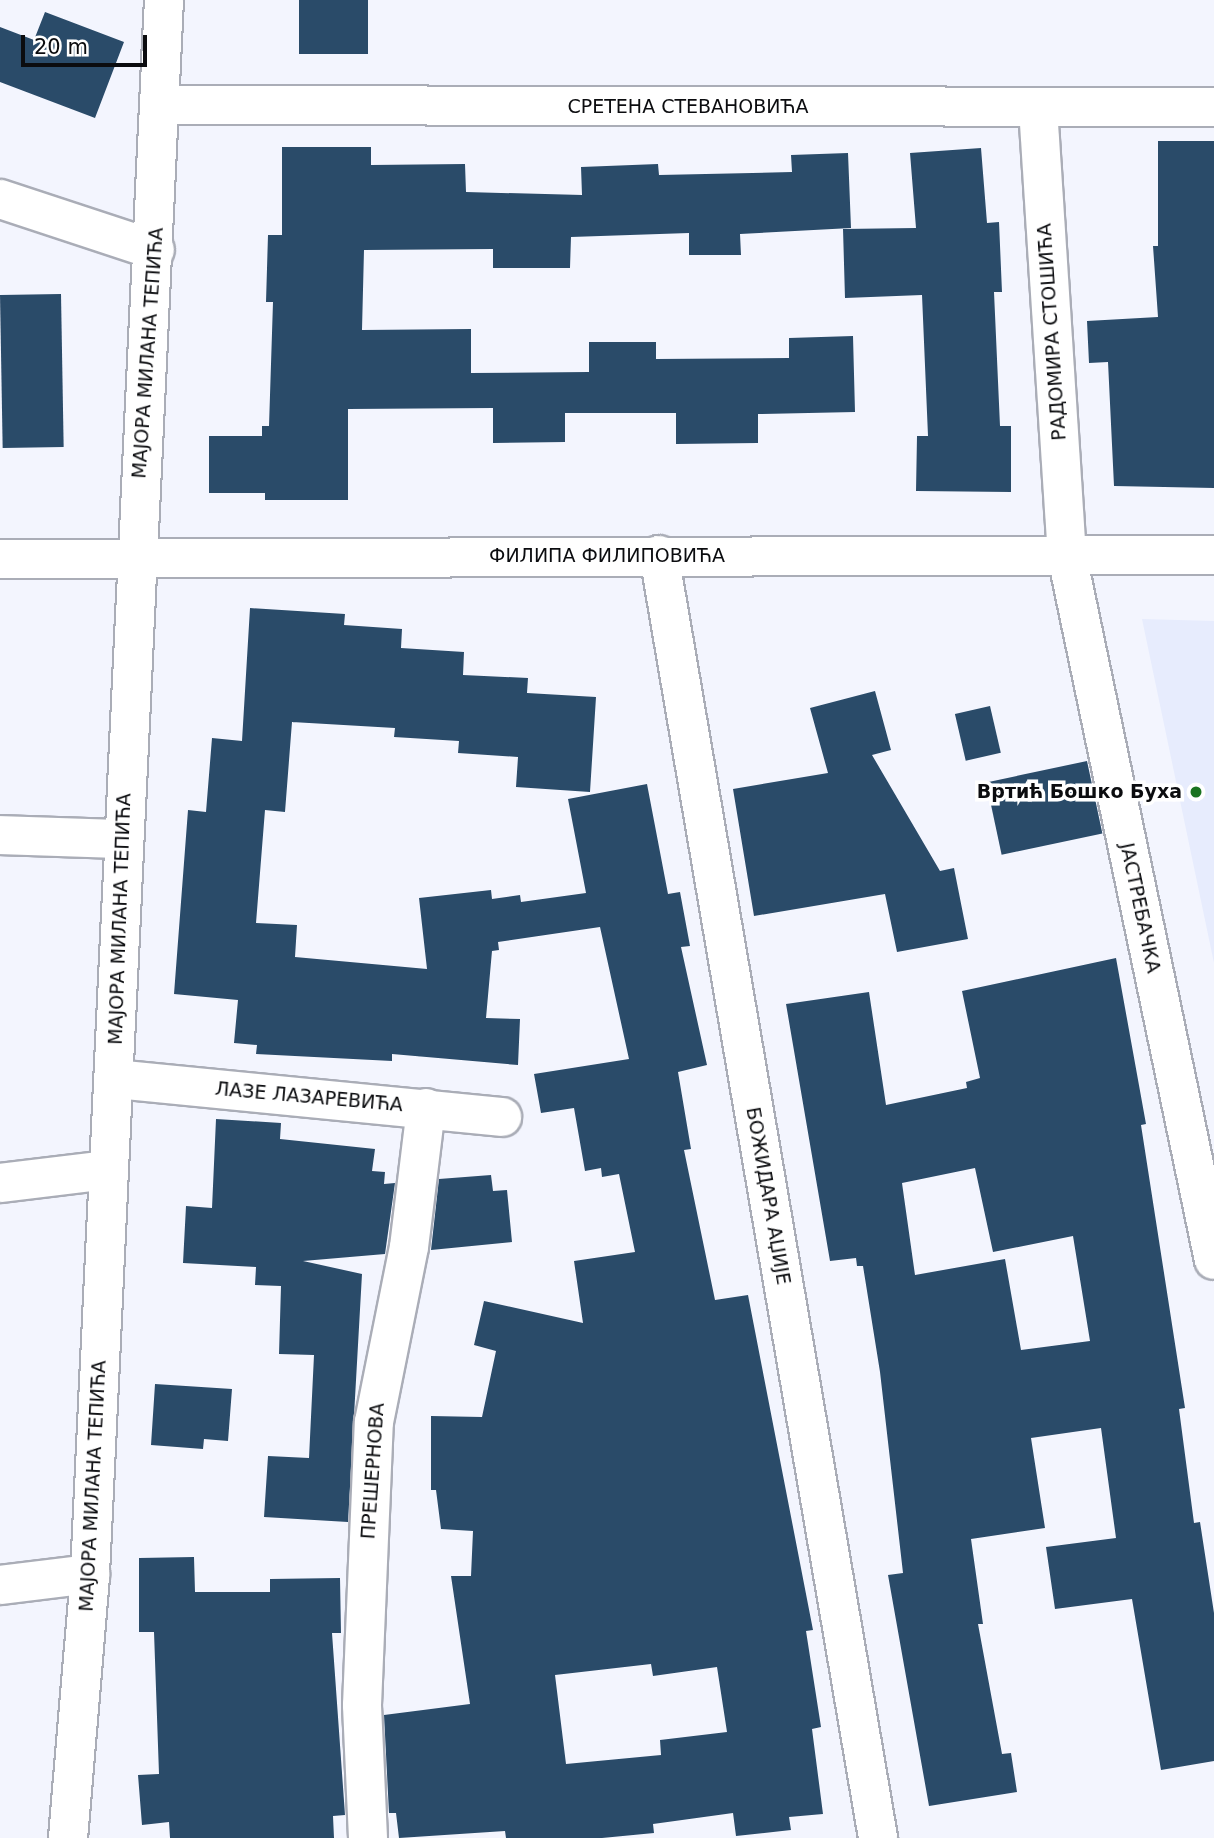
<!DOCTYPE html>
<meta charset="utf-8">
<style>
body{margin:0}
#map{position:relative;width:1214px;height:1838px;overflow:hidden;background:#f3f5fe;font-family:"DejaVu Sans",sans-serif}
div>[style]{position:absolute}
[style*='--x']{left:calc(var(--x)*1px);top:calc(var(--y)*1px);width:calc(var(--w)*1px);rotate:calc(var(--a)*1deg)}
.built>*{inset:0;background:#e7ecfd}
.building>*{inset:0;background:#2a4b69;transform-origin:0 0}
.roads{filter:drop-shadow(2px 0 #aaadb7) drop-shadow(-2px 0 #aaadb7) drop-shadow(0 2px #aaadb7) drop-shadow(0 -2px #aaadb7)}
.street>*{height:38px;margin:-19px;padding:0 19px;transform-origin:19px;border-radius:19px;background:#fff}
.dots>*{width:19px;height:19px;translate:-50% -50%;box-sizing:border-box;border:4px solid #fff;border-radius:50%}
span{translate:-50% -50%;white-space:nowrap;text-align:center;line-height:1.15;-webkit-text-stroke:7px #fff;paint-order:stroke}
.street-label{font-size:19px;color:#0b0c0f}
.poi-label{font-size:19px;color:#0b0c0f;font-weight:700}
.right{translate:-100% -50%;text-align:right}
.scale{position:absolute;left:21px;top:35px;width:126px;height:32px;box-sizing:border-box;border:4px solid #0b0c0f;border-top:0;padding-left:9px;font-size:21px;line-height:24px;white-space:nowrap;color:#0b0c0f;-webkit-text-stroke:5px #fff;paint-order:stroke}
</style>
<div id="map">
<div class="built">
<i style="clip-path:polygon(1142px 619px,1214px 621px,1214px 963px)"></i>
</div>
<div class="building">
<i style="left:299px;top:0;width:69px;height:54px"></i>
<i style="clip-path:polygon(45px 12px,124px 42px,95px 118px,0 82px,0 27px,34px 40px)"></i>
<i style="clip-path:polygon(1158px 141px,1214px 141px,1214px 488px,1114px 486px,1108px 362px,1089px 363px,1087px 321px,1158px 317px,1153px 246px,1158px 246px)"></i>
<i style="clip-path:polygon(282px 147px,371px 147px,371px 165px,465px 164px,466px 192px,582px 195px,581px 167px,658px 164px,659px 175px,792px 172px,791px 155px,848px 153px,851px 228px,740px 234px,741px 255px,689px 255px,689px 233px,571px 237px,570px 268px,493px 268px,493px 249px,364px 250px,362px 330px,471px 329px,471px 373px,589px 372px,589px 342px,656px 342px,656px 359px,789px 358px,789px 338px,853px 336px,855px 412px,758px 414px,758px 443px,676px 444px,676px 413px,565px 413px,565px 442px,493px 443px,493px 408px,348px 409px,348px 500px,265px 500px,265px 493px,209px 493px,209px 436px,262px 436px,262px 426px,269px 426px,273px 302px,266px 302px,268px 235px,282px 235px)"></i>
<i style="clip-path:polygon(981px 148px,987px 223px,999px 222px,1002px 292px,994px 292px,1000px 426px,1011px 426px,1011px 492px,916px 491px,917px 436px,928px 436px,922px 295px,845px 298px,843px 229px,916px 228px,910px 153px)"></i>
<i style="left:61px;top:294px;width:153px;height:61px;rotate:89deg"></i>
<i style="clip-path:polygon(evenodd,250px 608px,345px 614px,344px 625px,402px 629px,401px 648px,464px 652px,463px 675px,528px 678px,527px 693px,596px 697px,590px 792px,516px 787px,518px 757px,458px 753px,459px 741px,394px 737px,395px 728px,292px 722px,285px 812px,265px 810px,256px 923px,297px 925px,295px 957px,427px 969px,419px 898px,491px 890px,492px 899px,520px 895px,521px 902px,586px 893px,568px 799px,647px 784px,668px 894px,680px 892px,690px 946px,681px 947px,707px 1065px,678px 1072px,691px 1149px,684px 1150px,715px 1300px,748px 1295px,813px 1630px,806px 1631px,821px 1727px,812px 1729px,823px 1814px,789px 1817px,791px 1830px,736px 1836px,733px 1813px,653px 1824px,654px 1833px,602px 1838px,506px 1838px,505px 1831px,399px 1838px,396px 1813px,389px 1813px,384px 1715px,470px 1704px,451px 1576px,471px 1576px,473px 1531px,441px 1529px,436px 1490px,431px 1490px,431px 1416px,482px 1417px,496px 1351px,474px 1345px,484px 1301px,583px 1323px,574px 1261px,635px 1252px,619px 1174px,602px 1177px,601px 1168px,585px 1171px,574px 1108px,541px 1113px,534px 1074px,629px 1059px,600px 927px,498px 942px,499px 950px,492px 951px,486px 1018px,520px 1019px,518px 1065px,392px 1054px,392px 1061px,256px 1054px,257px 1045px,234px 1043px,238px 1000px,174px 994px,188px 810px,206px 812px,212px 738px,242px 741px,250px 608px,651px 1664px,653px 1676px,717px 1667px,727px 1732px,660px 1740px,661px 1755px,566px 1764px,555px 1675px,651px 1664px)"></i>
<i style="clip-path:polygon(875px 691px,891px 750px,872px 755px,940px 871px,954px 868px,968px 939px,897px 952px,885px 894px,754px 916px,733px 789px,828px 773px,810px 708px)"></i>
<i style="left:990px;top:706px;width:48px;height:36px;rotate:77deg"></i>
<i style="left:1087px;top:761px;width:74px;height:103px;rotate:78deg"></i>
<i style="clip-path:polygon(evenodd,1116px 958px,1146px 1124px,1141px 1125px,1185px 1408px,1179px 1409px,1194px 1523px,1200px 1522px,1214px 1613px,1214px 1761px,1161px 1770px,1132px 1599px,1055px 1609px,1046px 1547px,1116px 1538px,1101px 1428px,1031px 1438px,1045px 1528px,971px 1539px,983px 1624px,978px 1624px,1002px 1754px,1011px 1753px,1017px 1792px,929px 1806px,888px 1575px,903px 1573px,880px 1372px,863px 1266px,857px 1266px,856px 1258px,830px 1261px,786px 1004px,869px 992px,886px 1105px,967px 1088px,966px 1082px,980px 1078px,962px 991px,1116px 958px,975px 1168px,993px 1252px,1073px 1236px,1090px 1341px,1021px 1350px,1005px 1259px,915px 1275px,902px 1183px,975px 1168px)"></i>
<i style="clip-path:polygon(216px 1119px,281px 1123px,280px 1139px,375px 1149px,372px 1171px,385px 1172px,384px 1184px,395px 1183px,385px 1254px,303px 1261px,362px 1274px,348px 1522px,264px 1517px,268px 1456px,309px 1458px,314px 1355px,279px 1354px,281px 1286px,255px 1285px,256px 1267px,183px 1263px,186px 1206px,212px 1208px)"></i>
<i style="clip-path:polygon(491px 1175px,493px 1191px,507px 1190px,512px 1242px,431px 1250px,439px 1179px)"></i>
<i style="clip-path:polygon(155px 1384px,232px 1389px,228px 1441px,204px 1439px,203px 1449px,151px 1445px)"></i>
<i style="clip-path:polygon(194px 1557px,195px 1592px,270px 1592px,270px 1579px,340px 1578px,341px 1633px,332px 1633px,345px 1815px,333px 1816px,334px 1838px,170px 1838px,169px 1822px,142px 1825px,138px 1775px,159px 1774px,154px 1632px,139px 1632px,139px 1558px)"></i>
</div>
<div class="roads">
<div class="street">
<i style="--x:162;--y:105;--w:1052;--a:0.11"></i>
<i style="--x:1038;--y:108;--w:449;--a:86.3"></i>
<i style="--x:1067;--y:556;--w:719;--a:78.21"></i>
<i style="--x:0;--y:199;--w:163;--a:18.2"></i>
<i style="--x:659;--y:555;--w:1302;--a:80.31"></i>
<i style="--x:0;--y:559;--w:1214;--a:-0.19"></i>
<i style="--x:0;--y:835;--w:122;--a:1.9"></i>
<i style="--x:115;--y:1079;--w:389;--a:5.6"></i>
<i style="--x:0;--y:1183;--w:109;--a:-6.9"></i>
<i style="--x:0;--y:1585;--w:91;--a:-7"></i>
<i style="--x:68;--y:1838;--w:265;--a:-85.2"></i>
<i style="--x:90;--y:1574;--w:1576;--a:-87.31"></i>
<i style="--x:368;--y:1838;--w:133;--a:-92.6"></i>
<i style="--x:362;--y:1705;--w:283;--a:-87.6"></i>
<i style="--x:374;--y:1422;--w:178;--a:-78.7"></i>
<i style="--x:409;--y:1247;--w:140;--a:-83"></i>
</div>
</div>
<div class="dots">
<i style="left:1196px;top:792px;background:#1a7320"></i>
</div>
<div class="street-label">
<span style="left:688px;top:107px">СРЕТЕНА СТЕВАНОВИЋА</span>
<span style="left:1052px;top:332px;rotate:-94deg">РАДОМИРА СТОШИЋА</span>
<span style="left:148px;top:353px;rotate:-86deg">МАЈОРА МИЛАНА ТЕПИЋА</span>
<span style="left:607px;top:556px">ФИЛИПА ФИЛИПОВИЋА</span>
<span style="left:1140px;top:908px;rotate:78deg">ЈАСТРЕБАЧКА</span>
<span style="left:120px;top:919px;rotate:-88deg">МАЈОРА МИЛАНА ТЕПИЋА</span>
<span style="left:309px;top:1097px;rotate:5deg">ЛАЗЕ ЛАЗАРЕВИЋА</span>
<span style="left:768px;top:1196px;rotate:80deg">БОЖИДАРА АЏИЈЕ</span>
<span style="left:373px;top:1471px;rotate:-86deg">ПРЕШЕРНОВА</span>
<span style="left:93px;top:1486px;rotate:-87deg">МАЈОРА МИЛАНА ТЕПИЋА</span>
</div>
<div class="poi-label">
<span class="right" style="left:1182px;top:792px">Вртић Бошко Буха</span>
</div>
<div class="scale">20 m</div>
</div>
